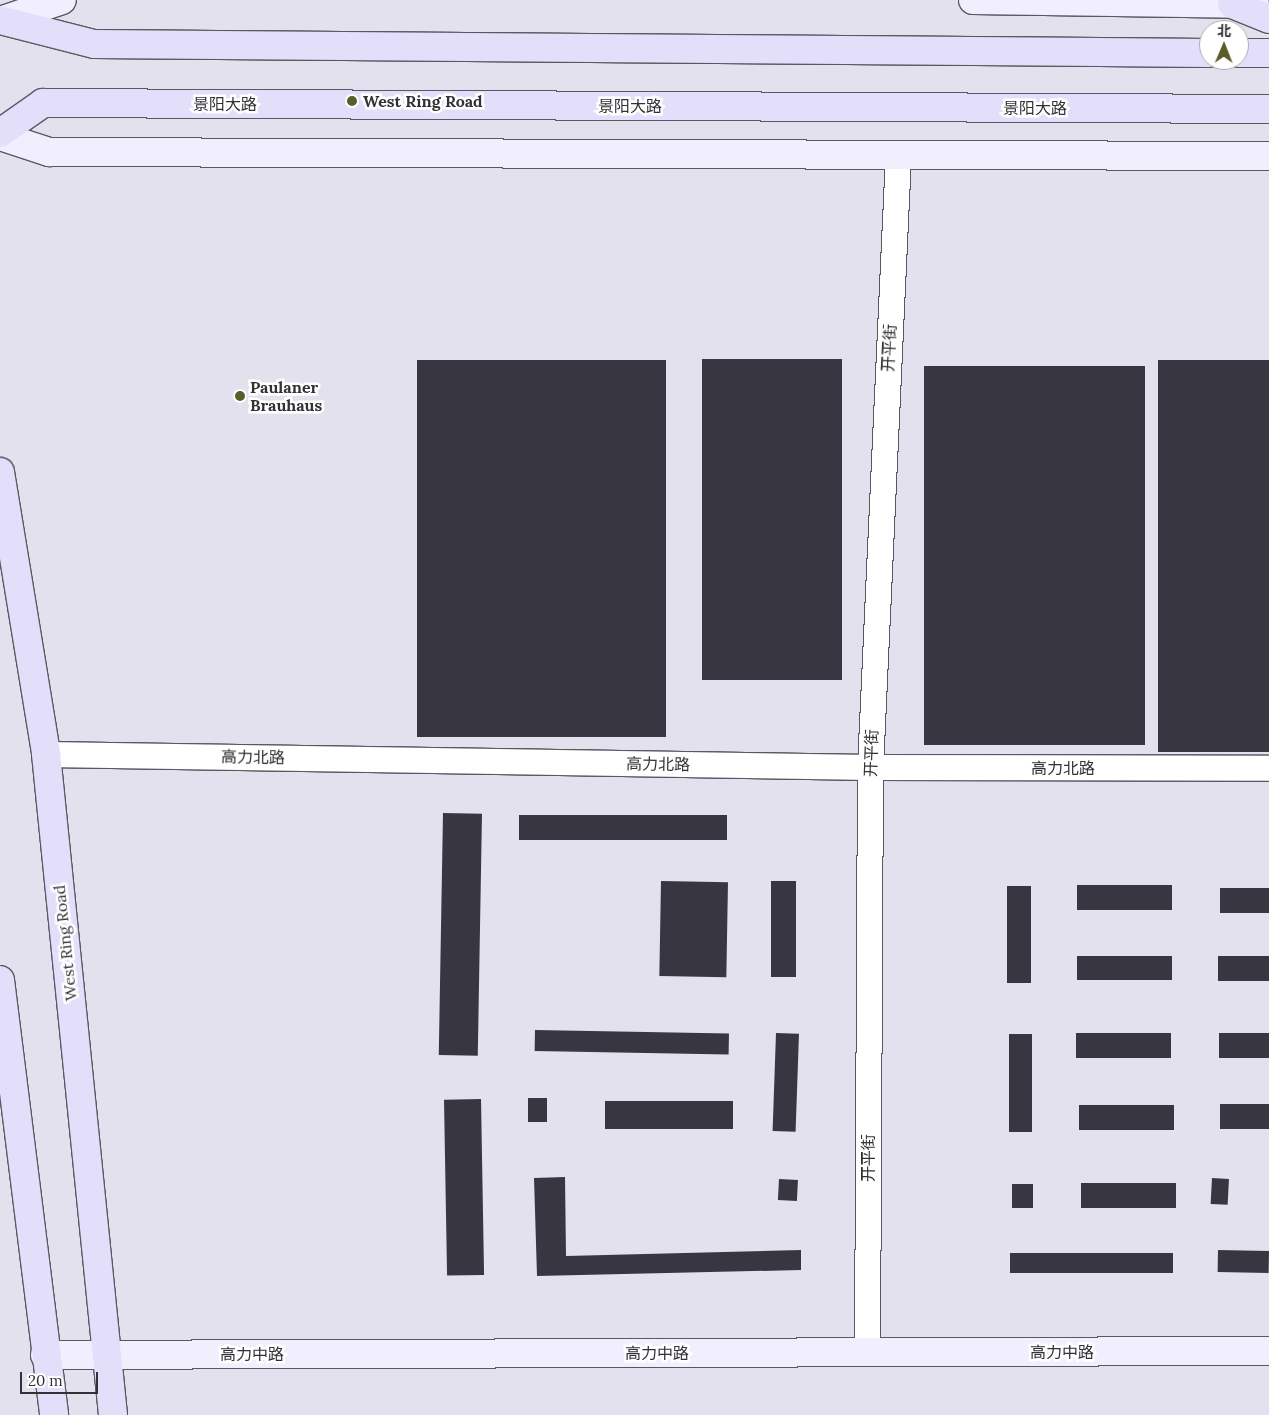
<!DOCTYPE html>
<meta charset="utf-8">
<style>
body{margin:0}
#map{position:relative;width:1269px;height:1415px;overflow:hidden;background:#e2e1ed;font-family:Lora,"Noto Sans SC",serif}
div>[style]{position:absolute}
[style*='--x']{left:calc(var(--x)*1px);top:calc(var(--y)*1px);width:calc(var(--w)*1px);rotate:calc(var(--a)*1deg)}
.building>*{inset:0;background:#383741;transform-origin:0 0}
.roads{filter:drop-shadow(1px 0 #595862) drop-shadow(-1px 0 #595862) drop-shadow(0 1px #595862) drop-shadow(0 -1px #595862)}
.street>*{height:25px;margin:-12.5px;padding:0 12.5px;transform-origin:12.5px;border-radius:12.5px;background:#fff}
.secondary>*{height:28px;margin:-14px;padding:0 14px;transform-origin:14px;border-radius:14px;background:#f1effd}
.primary>*{height:28px;margin:-14px;padding:0 14px;transform-origin:14px;border-radius:14px;background:#e3dffa}
.dots>*{width:14px;height:14px;translate:-50% -50%;box-sizing:border-box;border:2px solid #fff;border-radius:50%}
span{translate:-50% -50%;white-space:nowrap;text-align:center;line-height:1.15;-webkit-text-stroke:5px #fff;paint-order:stroke}
.poi-label{font-size:16px;color:#313136;font-weight:700}
.left{translate:0 -50%;text-align:left}
.street-label{font-size:16px;color:#313136}
.north{position:absolute;left:1199px;top:20px;width:50px;height:50px;box-sizing:border-box;background:#fff;border:1px solid #adadaf;border-radius:50%;rotate:1deg;font-size:14px;font-weight:700;line-height:20px;text-align:center;color:#313136}
.north::after{content:'';display:block;margin:auto;width:18px;height:22px;background:#5a5c29;clip-path:polygon(50% 0,100% 100%,50% 72%,0 100%)}
.scale{position:absolute;left:20px;top:1372px;width:78px;height:22px;box-sizing:border-box;border:2px solid #313136;border-top:0;padding-left:6px;font-size:15px;line-height:18px;white-space:nowrap;color:#313136;-webkit-text-stroke:4px #fff;paint-order:stroke}
</style>
<div id="map">
<div class="building">
<i style="left:842px;top:359px;width:321px;height:140px;rotate:90deg"></i>
<i style="left:666px;top:360px;width:377px;height:249px;rotate:90deg"></i>
<i style="left:1269px;top:360px;width:392px;height:111px;rotate:90deg"></i>
<i style="left:1145px;top:366px;width:379px;height:221px;rotate:90deg"></i>
<i style="left:443px;top:813px;width:39px;height:242px;rotate:1deg"></i>
<i style="left:519px;top:815px;width:208px;height:25px"></i>
<i style="left:661px;top:881px;width:67px;height:95px;rotate:1deg"></i>
<i style="left:771px;top:881px;width:25px;height:96px"></i>
<i style="left:1172px;top:885px;width:25px;height:95px;rotate:90deg"></i>
<i style="left:1007px;top:886px;width:24px;height:97px"></i>
<i style="left:1220px;top:888px;width:49px;height:25px"></i>
<i style="left:1077px;top:956px;width:95px;height:24px"></i>
<i style="left:1218px;top:956px;width:51px;height:25px"></i>
<i style="left:535px;top:1030px;width:194px;height:21px;rotate:1deg"></i>
<i style="left:776px;top:1033px;width:23px;height:98px;rotate:2deg"></i>
<i style="left:1076px;top:1033px;width:95px;height:25px"></i>
<i style="left:1219px;top:1033px;width:50px;height:25px"></i>
<i style="left:1009px;top:1034px;width:23px;height:98px"></i>
<i style="left:528px;top:1098px;width:19px;height:24px"></i>
<i style="left:481px;top:1099px;width:176px;height:37px;rotate:89deg"></i>
<i style="left:605px;top:1101px;width:128px;height:28px"></i>
<i style="left:1220px;top:1104px;width:49px;height:25px"></i>
<i style="left:1079px;top:1105px;width:95px;height:25px"></i>
<i style="clip-path:polygon(565px 1177px,566px 1256px,801px 1250px,801px 1270px,537px 1276px,534px 1178px)"></i>
<i style="left:1212px;top:1178px;width:17px;height:26px;rotate:3deg"></i>
<i style="left:779px;top:1179px;width:19px;height:21px;rotate:3deg"></i>
<i style="left:1081px;top:1183px;width:95px;height:25px"></i>
<i style="left:1012px;top:1184px;width:21px;height:24px"></i>
<i style="left:1218px;top:1250px;width:51px;height:22px;rotate:1deg"></i>
<i style="left:1010px;top:1253px;width:163px;height:20px"></i>
</div>
<div class="roads">
<div class="street">
<i style="--x:46;--y:754;--w:824;--a:0.9"></i>
<i style="--x:870;--y:767;--w:399;--a:0.1"></i>
<i style="--x:867;--y:1353;--w:586;--a:-89.71"></i>
<i style="--x:870;--y:767;--w:614;--a:-87.38"></i>
</div>
<div class="secondary">
<i style="--x:973;--y:0;--w:282;--a:0.8"></i>
<i style="--x:3;--y:20;--w:62;--a:-18.7"></i>
<i style="--x:0;--y:136;--w:52;--a:18.1"></i>
<i style="--x:49;--y:152;--w:1220;--a:0.19"></i>
<i style="--x:45;--y:1355;--w:1224;--a:-0.19"></i>
</div>
<div class="primary">
<i style="--x:1232;--y:4;--w:40;--a:22"></i>
<i style="--x:0;--y:20;--w:97;--a:14.3"></i>
<i style="--x:94;--y:44;--w:1115;--a:0.46"></i>
<i style="--x:1239;--y:53;--w:30;--a:0"></i>
<i style="--x:0;--y:133;--w:52;--a:-34.9"></i>
<i style="--x:43;--y:103;--w:1226;--a:0.28"></i>
<i style="--x:0;--y:472;--w:286;--a:80.7"></i>
<i style="--x:46;--y:754;--w:664;--a:84.21"></i>
<i style="--x:0;--y:980;--w:438;--a:82.9"></i>
</div>
</div>
<div class="dots">
<i style="left:352px;top:101px;background:#5a5c29"></i>
<i style="left:240px;top:396px;background:#5a5c29"></i>
</div>
<div class="poi-label">
<span class="left" style="left:363px;top:101px">West Ring Road</span>
<span class="left" style="left:250px;top:396px">Paulaner<br>Brauhaus</span>
</div>
<div class="street-label">
<span style="left:225px;top:104px">景阳大路</span>
<span style="left:630px;top:106px">景阳大路</span>
<span style="left:1035px;top:108px">景阳大路</span>
<span style="left:889px;top:348px;rotate:-87deg">开平街</span>
<span style="left:871px;top:753px;rotate:-88deg">开平街</span>
<span style="left:253px;top:757px;rotate:1deg">高力北路</span>
<span style="left:658px;top:764px;rotate:1deg">高力北路</span>
<span style="left:1063px;top:768px">高力北路</span>
<span style="left:65px;top:943px;rotate:-96deg">West Ring Road</span>
<span style="left:868px;top:1158px;rotate:-90deg">开平街</span>
<span style="left:1062px;top:1352px">高力中路</span>
<span style="left:657px;top:1353px">高力中路</span>
<span style="left:252px;top:1354px">高力中路</span>
</div>
<div class="north">北</div>
<div class="scale">20 m</div>
</div>
